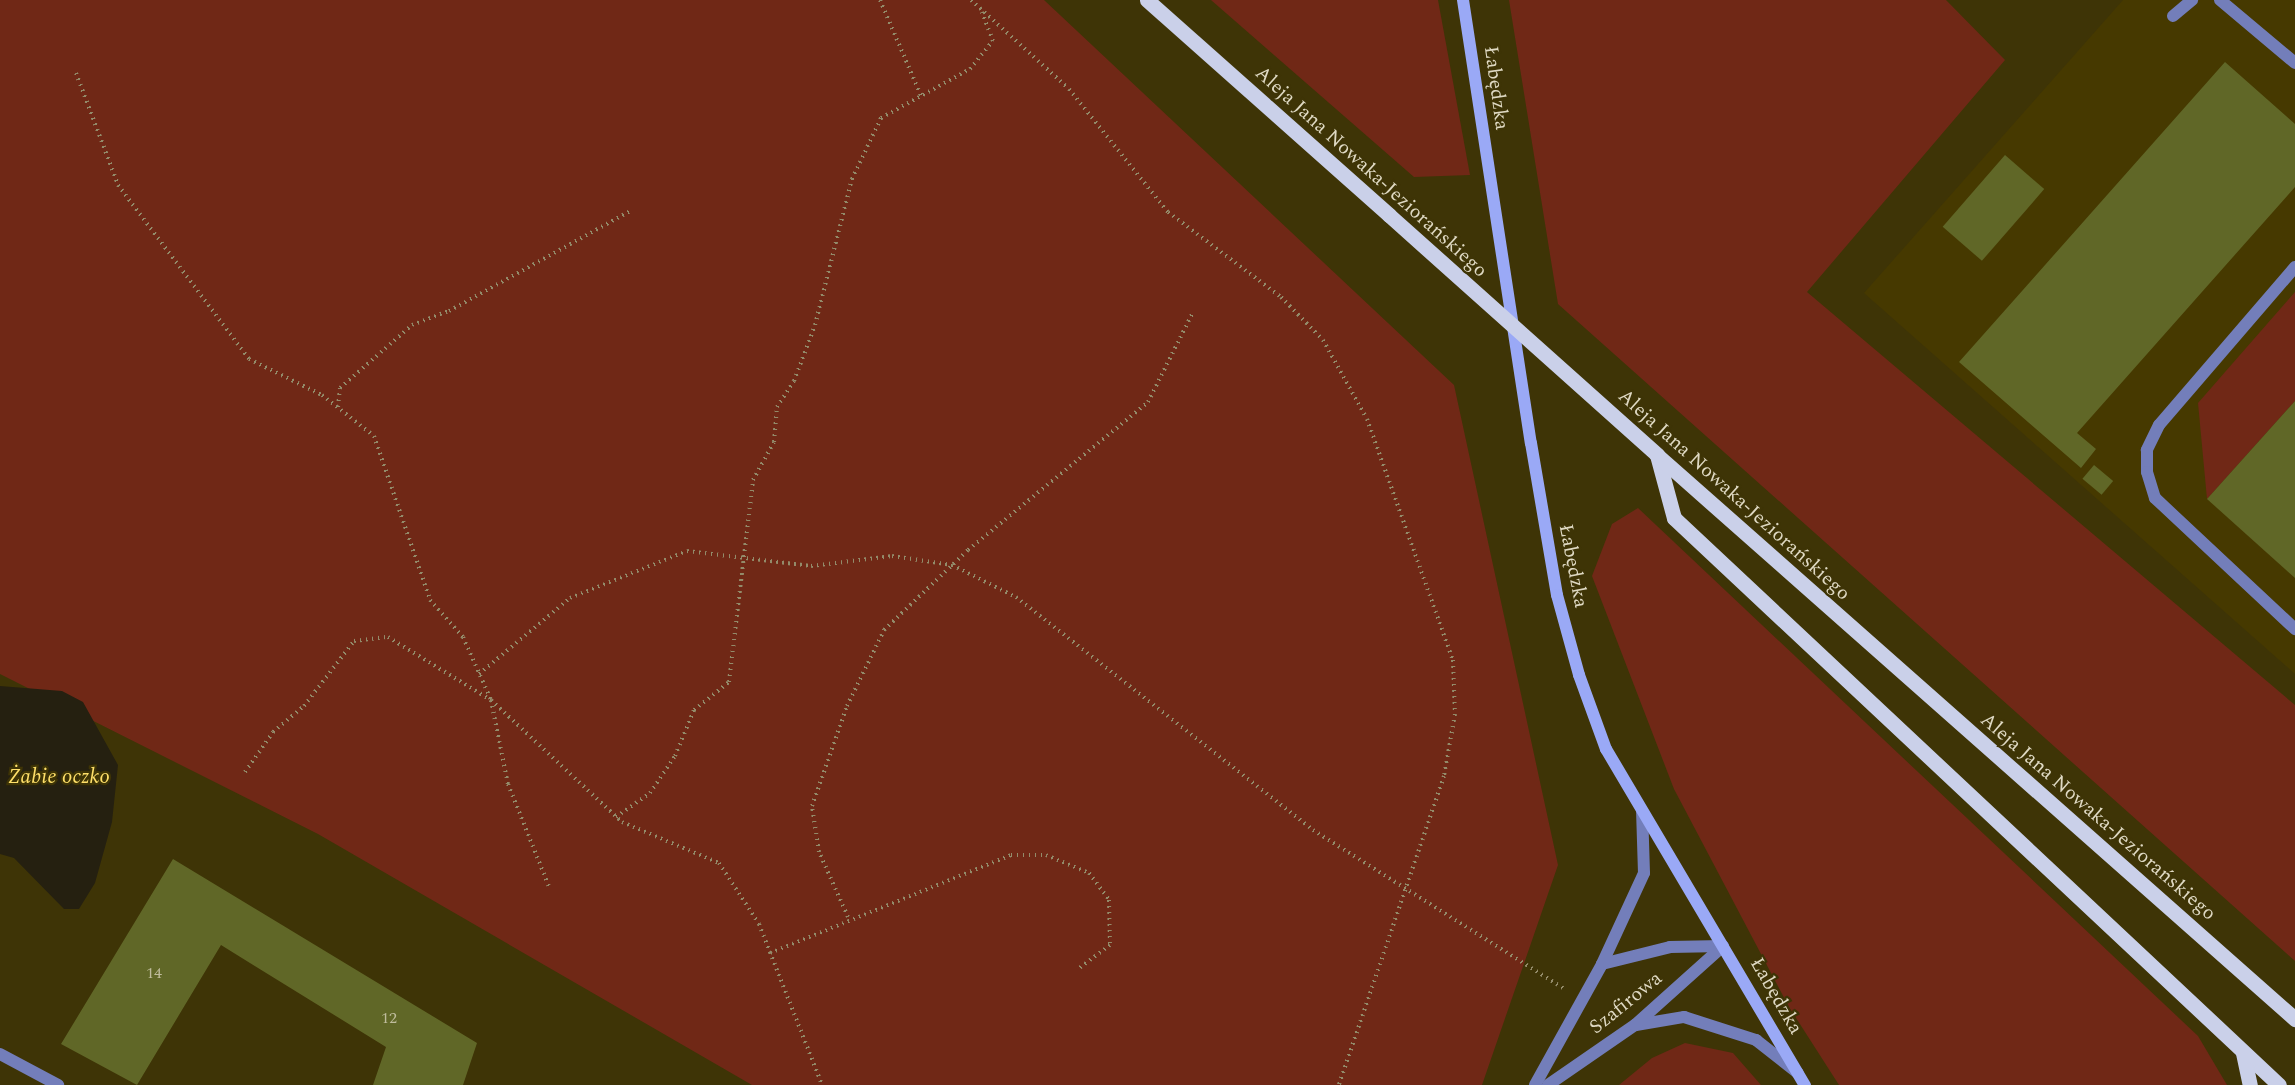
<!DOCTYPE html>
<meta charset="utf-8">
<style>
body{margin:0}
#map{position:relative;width:2295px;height:1085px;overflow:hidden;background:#3e3406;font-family:Spectral,serif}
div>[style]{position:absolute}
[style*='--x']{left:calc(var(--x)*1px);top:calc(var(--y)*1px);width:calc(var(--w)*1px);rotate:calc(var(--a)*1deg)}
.built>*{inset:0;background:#463900}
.green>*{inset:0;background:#702816}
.water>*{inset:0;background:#252010}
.building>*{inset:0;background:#606727;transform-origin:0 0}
.path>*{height:4px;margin-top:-2px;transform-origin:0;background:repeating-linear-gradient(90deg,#938b6a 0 1.5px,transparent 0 6px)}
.lane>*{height:12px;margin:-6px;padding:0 6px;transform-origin:6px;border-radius:6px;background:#737eba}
.street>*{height:12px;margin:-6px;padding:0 6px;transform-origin:6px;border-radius:6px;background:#737eba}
.secondary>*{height:12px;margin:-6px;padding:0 6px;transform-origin:6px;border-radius:6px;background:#9aa9f6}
.primary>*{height:15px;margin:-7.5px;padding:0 7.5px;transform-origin:7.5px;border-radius:7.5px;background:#cad0e9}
.primary-bridge>*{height:15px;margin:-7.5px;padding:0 7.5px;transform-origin:7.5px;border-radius:7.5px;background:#cad0e9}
span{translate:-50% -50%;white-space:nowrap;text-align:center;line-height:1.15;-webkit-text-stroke:4.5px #3e3406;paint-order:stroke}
.number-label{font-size:16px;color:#bfbc9c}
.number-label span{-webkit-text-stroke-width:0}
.street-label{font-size:20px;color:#dfd9c3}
.water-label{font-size:21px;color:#fedf69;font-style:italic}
</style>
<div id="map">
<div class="built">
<i style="clip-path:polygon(2123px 0,2295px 0,2295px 674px,1864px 293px)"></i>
</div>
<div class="green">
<i style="clip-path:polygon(0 0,1044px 0,1454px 385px,1558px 865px,1482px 1085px,752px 1085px,318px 834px,0 674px)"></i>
<i style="clip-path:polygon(1211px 0,1438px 0,1470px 175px,1414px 177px)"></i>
<i style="clip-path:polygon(1509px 0,1946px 0,2005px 60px,1807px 292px,2295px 705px,2295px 961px,1558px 304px)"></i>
<i style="clip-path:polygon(2295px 292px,2295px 401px,2207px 499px,2198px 403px)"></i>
<i style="clip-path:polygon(1638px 508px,2198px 1036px,2227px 1085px,1839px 1085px,1789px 1007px,1674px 789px,1592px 576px,1612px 524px)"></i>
<i style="clip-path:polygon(1685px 1043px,1733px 1053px,1761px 1085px,1619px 1085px,1652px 1058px)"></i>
</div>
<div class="water">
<i style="clip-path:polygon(0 686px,62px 691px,83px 702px,118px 765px,112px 822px,95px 883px,79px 909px,64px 909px,14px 858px,0 854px)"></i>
</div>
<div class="building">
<i style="clip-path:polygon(2225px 62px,2295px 124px,2295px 187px,2077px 433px,2096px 449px,2081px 468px,1959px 362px)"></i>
<i style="left:2005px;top:155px;width:52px;height:95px;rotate:41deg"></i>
<i style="clip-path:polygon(2295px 401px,2295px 578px,2207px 499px)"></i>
<i style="left:2094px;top:465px;width:25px;height:18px;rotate:40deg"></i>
<i style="clip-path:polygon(173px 859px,477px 1043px,463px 1085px,373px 1085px,386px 1047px,221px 945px,137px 1085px,61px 1044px)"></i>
</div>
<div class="path">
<i style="--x:880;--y:0;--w:107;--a:66.8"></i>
<i style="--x:971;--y:0;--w:132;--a:42.2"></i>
<i style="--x:1069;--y:89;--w:158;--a:51.2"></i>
<i style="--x:1168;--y:212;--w:141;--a:37"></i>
<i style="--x:1281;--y:297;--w:60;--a:45.7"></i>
<i style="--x:1323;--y:340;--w:90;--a:60.9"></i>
<i style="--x:1367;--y:419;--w:256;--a:70.4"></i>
<i style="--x:1453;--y:660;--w:54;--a:87.9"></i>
<i style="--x:1455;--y:714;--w:63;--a:100.1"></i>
<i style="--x:1444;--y:776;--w:326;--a:108.8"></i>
<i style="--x:76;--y:73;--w:120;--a:69.4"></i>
<i style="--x:118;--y:185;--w:218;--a:53"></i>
<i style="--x:249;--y:359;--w:81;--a:26.3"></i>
<i style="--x:322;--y:395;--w:66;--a:38.3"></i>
<i style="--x:374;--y:436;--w:173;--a:71.1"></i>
<i style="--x:430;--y:600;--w:50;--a:48.3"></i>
<i style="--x:463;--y:637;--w:69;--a:66"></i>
<i style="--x:491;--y:700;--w:86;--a:78.6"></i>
<i style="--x:508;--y:784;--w:113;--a:68.2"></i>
<i style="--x:338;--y:407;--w:19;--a:-84"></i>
<i style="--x:340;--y:388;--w:96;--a:-41.2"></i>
<i style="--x:412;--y:325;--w:40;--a:-21"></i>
<i style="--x:449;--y:311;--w:209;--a:-28.9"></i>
<i style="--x:479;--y:674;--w:119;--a:-39.9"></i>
<i style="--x:570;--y:598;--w:126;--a:-21.9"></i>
<i style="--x:687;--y:551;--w:125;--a:6.9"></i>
<i style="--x:811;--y:566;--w:82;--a:-7"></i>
<i style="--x:892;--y:556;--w:61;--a:8.5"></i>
<i style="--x:952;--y:565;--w:72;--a:26.6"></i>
<i style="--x:1016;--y:597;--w:377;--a:38.1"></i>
<i style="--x:1313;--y:830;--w:296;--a:32.3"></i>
<i style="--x:245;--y:772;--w:49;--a:-55"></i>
<i style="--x:273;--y:732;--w:40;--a:-40"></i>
<i style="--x:304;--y:706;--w:82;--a:-52.4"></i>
<i style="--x:354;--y:641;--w:34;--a:-7"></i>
<i style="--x:388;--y:637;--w:121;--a:31.5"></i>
<i style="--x:491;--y:700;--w:179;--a:43"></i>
<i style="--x:622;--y:822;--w:105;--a:22.9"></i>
<i style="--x:719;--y:863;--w:73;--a:56.7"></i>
<i style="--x:759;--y:924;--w:173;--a:68.6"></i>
<i style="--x:616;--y:817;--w:42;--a:-35.2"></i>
<i style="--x:650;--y:793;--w:45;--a:-56"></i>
<i style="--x:675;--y:756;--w:50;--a:-67.6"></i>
<i style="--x:694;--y:710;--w:45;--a:-38.7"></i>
<i style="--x:729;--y:682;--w:203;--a:-83.2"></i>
<i style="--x:753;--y:480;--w:43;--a:-61.1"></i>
<i style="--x:774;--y:442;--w:35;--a:-85"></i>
<i style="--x:777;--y:407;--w:31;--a:-57"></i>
<i style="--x:794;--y:381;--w:60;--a:-69.4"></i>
<i style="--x:815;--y:325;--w:151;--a:-75.8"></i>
<i style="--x:852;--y:179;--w:68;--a:-64.6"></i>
<i style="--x:881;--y:118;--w:102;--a:-28.8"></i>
<i style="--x:970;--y:69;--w:36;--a:-51"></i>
<i style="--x:993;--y:41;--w:31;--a:-111"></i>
<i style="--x:848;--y:917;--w:71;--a:-114"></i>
<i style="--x:819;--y:852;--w:47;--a:-98.7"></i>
<i style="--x:812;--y:806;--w:106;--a:-70.7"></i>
<i style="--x:847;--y:706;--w:85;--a:-64"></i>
<i style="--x:884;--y:630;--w:116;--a:-43.6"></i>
<i style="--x:968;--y:550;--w:233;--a:-39.4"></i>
<i style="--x:1148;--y:402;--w:98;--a:-63.4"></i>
<i style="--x:770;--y:953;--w:260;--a:-22.1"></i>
<i style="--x:1011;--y:855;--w:35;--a:0"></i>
<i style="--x:1046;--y:855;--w:47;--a:22.7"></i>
<i style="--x:1089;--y:873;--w:34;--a:53"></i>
<i style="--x:1109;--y:900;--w:45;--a:88.7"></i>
<i style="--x:1110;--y:945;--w:39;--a:143"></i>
</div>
<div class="lane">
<i style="--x:2220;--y:0;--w:98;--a:40"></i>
<i style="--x:2173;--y:16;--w:25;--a:-40"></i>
<i style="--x:2295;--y:267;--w:208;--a:130.7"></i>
<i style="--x:2159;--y:425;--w:28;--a:116"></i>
<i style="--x:2147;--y:450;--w:22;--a:90"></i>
<i style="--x:2147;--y:472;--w:27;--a:73"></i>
<i style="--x:2155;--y:498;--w:192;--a:43.1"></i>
</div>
<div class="street">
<i style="--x:1602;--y:964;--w:70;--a:-14"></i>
<i style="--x:1670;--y:947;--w:53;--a:-1.1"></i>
<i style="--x:1636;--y:1025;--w:49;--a:-9.5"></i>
<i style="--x:1684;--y:1017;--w:76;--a:17.7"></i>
<i style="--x:1756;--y:1040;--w:53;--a:38.2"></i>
<i style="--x:0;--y:1054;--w:66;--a:28.1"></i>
<i style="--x:1535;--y:1085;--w:138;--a:-61"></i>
<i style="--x:1602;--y:964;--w:100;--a:-65.2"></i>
<i style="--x:1644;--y:873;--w:62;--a:-91.8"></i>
<i style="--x:1548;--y:1085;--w:106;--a:-34.6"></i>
<i style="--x:1635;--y:1025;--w:118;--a:-41.9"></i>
</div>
<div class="secondary">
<i style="--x:1463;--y:0;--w:448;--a:81.3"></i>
<i style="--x:1531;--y:443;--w:154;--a:80.3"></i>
<i style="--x:1557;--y:595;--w:83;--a:74.6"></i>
<i style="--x:1579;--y:675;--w:79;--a:70"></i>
<i style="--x:1606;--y:749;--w:391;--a:59.4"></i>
</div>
<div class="primary">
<i style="--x:1147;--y:0;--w:324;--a:41.6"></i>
<i style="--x:1657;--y:455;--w:65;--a:74.9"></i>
<i style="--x:1674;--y:518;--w:829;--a:43.14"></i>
<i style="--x:1657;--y:455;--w:852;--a:41.48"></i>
<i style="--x:2243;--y:1053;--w:33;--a:78"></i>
</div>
<div class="primary-bridge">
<i style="--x:1389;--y:215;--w:360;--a:41.8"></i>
</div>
<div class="number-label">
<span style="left:154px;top:973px">14</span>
<span style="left:389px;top:1018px">12</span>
</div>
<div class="street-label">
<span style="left:1496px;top:88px;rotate:82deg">Łabędzka</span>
<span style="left:1371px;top:172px;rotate:42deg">Aleja Jana Nowaka-Jeziorańskiego</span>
<span style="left:1734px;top:495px;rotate:42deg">Aleja Jana Nowaka-Jeziorańskiego</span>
<span style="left:1573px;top:566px;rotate:79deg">Łabędzka</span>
<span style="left:2098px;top:817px;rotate:41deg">Aleja Jana Nowaka-Jeziorańskiego</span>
<span style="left:1776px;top:996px;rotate:60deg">Łabędzka</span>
<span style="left:1626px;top:1003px;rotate:-39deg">Szafirowa</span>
</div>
<div class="water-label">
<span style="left:59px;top:777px">Żabie oczko</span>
</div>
</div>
